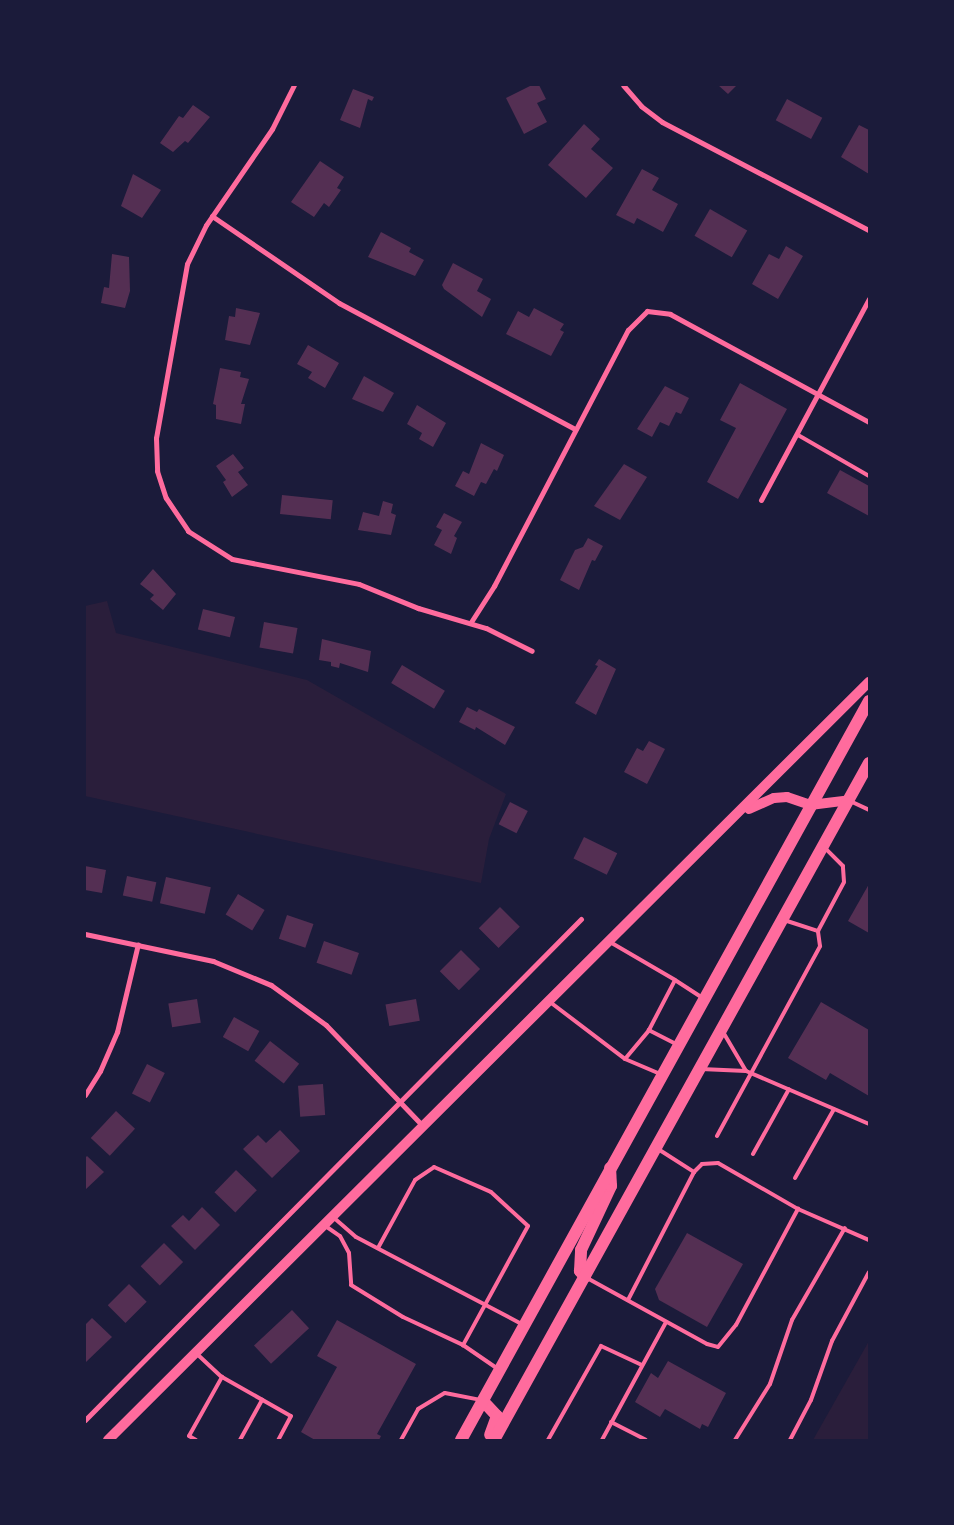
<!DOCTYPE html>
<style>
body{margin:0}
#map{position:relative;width:954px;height:1525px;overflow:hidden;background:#1b1b3a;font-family:Inter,sans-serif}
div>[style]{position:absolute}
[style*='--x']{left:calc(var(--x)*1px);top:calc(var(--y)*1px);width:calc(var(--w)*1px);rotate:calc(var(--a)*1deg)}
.green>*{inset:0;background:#2a1e3b}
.building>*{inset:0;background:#542f53;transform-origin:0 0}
.service>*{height:4px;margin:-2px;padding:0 2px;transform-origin:2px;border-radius:2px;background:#ff6b9d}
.minor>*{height:5px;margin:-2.5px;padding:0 2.5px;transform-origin:2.5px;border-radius:2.5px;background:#ff6b9d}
.secondary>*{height:10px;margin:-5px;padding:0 5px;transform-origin:5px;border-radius:5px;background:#ff6b9d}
.trunk>*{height:12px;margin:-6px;padding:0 6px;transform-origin:6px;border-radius:6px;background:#ff6b9d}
span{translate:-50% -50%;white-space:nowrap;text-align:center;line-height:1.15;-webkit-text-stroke:4px #1b1b3a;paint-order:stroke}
.frame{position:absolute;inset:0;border:86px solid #1b1b3a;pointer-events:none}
</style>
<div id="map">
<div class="green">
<i style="clip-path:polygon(107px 601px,116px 633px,307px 680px,506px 794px,489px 839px,481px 883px,85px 796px,85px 606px)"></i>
<i style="clip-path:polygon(869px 1341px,869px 1440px,813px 1440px)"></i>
</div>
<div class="building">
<i style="clip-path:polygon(532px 85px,539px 85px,546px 99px,537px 103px,547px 122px,524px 134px,506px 98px)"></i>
<i style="clip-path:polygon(718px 85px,737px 85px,728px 94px)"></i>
<i style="clip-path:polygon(353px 89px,374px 97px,372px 101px,368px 99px,360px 128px,340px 120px)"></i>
<i style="left:787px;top:99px;width:40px;height:24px;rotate:28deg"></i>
<i style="clip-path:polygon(193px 105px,210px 117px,188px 143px,185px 141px,173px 152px,160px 143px,179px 116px,183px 118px)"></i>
<i style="clip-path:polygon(584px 124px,600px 139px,591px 149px,613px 168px,586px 198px,548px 165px)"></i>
<i style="clip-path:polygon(859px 125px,869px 130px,869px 174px,841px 157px)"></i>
<i style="clip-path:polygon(320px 161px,344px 177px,337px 188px,341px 190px,329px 207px,324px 203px,314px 217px,291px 202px)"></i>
<i style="clip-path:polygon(642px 169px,659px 178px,652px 190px,678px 204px,663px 232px,637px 218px,634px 224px,616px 215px)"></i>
<i style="clip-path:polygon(133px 174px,161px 190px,142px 218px,121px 206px)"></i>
<i style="left:710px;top:209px;width:43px;height:31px;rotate:30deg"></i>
<i style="clip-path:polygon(381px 232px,411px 248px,409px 252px,424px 260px,415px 276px,368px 257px)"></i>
<i style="clip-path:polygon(786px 246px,803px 256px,778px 299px,752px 284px,769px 254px,779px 259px)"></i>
<i style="clip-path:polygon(112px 254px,129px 257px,130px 291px,125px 308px,101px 303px,104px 287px,109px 288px)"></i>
<i style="clip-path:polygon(453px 263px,483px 279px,477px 291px,491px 299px,482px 317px,444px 289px,442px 285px)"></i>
<i style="clip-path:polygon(236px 308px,260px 313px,250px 345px,225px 340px,229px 316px,235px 317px)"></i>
<i style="clip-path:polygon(534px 308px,564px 324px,560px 330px,564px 332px,551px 356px,506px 334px,518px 311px,529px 317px)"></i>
<i style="clip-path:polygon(308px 345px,339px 363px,325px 388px,308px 378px,312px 372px,297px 364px)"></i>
<i style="clip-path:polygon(220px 368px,241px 372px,240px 377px,249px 379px,241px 404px,245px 404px,241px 424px,216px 419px,216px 405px,213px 404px)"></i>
<i style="clip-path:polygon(364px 376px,394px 393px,383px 412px,352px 399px)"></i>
<i style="clip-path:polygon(740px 383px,787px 409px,738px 499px,707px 482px,736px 428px,720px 420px)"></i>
<i style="clip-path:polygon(665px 386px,689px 398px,681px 414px,676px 412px,669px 426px,660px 422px,652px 437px,637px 429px)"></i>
<i style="clip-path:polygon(417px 405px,446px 423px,433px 447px,419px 439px,422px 433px,407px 424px)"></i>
<i style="clip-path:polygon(481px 443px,504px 455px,497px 471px,494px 469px,486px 484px,481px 482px,474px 496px,455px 486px,463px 471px,469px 474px)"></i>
<i style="clip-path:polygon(233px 454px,244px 468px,238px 472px,248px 485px,232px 497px,223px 482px,226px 480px,216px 466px)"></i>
<i style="clip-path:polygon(624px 464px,647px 477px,620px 520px,594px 506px)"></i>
<i style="clip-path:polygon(840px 470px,869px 486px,869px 516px,827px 493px)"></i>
<i style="left:282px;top:495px;width:51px;height:19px;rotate:6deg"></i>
<i style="clip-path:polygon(383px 501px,393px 504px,391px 513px,396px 515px,391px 535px,358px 530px,363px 512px,379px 516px)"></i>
<i style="clip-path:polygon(444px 513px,462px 522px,454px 536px,457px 538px,451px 554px,434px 545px,442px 530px,436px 527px)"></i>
<i style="clip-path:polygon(588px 538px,603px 546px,595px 561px,592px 560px,579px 590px,560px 580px,575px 550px,583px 547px)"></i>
<i style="clip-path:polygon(153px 569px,176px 594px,163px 610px,150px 599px,154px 595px,140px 584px)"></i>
<i style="left:203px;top:609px;width:33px;height:21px;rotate:14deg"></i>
<i style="left:264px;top:622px;width:34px;height:26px;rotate:10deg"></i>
<i style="clip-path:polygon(322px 639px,371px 651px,368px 672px,340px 663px,339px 668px,331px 666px,331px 662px,319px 660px)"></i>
<i style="clip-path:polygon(599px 659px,616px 669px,596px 715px,575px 703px,598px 666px,595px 665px)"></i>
<i style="left:402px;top:665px;width:50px;height:21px;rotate:31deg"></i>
<i style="clip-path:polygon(467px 707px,477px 712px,479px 709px,515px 727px,505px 745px,476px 727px,475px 730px,459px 722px)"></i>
<i style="clip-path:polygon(649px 741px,665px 749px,647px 784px,624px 772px,637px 748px,643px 751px)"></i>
<i style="left:510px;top:802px;width:20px;height:25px;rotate:27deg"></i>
<i style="left:584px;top:837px;width:37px;height:24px;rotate:26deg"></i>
<i style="clip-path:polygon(85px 866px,106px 870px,102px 893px,85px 890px)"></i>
<i style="left:127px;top:876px;width:30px;height:20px;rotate:12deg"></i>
<i style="left:166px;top:877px;width:46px;height:27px;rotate:13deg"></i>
<i style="clip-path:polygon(869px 884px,869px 933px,848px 921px)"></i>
<i style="left:238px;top:894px;width:31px;height:24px;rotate:31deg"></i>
<i style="left:500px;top:907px;width:28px;height:30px;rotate:45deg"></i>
<i style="left:287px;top:915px;width:28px;height:25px;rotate:19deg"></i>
<i style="left:324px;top:941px;width:37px;height:23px;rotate:19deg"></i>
<i style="left:461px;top:950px;width:27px;height:30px;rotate:45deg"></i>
<i style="left:197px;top:999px;width:24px;height:29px;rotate:81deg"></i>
<i style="left:416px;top:999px;width:22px;height:31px;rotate:80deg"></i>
<i style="clip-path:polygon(821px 1002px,869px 1030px,869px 1096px,830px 1073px,826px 1080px,788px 1058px)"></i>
<i style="left:234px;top:1017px;width:29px;height:23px;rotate:29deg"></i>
<i style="left:270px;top:1041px;width:37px;height:25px;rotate:38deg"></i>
<i style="left:147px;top:1064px;width:20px;height:33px;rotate:27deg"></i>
<i style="left:323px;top:1084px;width:31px;height:25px;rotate:86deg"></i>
<i style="left:116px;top:1111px;width:26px;height:37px;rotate:43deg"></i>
<i style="clip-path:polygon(280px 1130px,300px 1151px,272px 1178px,243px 1149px,258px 1135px,266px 1143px)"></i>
<i style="clip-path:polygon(87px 1156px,104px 1172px,85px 1190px,85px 1158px)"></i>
<i style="left:236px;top:1170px;width:29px;height:31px;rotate:44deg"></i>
<i style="clip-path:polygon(202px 1207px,220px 1225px,195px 1250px,171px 1226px,183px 1215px,189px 1221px)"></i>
<i style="clip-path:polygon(687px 1233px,743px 1264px,707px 1327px,659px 1300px,655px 1289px)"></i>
<i style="left:164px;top:1243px;width:27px;height:33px;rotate:45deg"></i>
<i style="left:129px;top:1284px;width:25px;height:30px;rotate:45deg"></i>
<i style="left:292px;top:1310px;width:25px;height:52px;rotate:47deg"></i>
<i style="clip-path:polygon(92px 1318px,112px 1337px,86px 1362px,85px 1325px)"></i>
<i style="clip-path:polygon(337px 1320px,416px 1364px,377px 1434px,381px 1436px,379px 1440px,315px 1440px,301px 1432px,337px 1367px,317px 1356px)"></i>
<i style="clip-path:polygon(668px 1361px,726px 1393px,708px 1427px,702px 1424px,700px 1429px,665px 1409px,660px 1417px,635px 1402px,651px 1373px,658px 1378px)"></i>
</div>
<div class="service">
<i style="--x:798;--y:435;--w:82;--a:30"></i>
<i style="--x:850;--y:801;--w:21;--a:25"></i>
<i style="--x:784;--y:920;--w:36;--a:18"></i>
<i style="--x:818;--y:931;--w:55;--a:-62"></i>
<i style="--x:844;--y:882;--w:16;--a:-94"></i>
<i style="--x:843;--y:866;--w:25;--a:-135"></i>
<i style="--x:610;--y:942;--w:75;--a:30.3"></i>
<i style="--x:550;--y:1002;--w:94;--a:37.2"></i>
<i style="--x:625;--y:1059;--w:39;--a:23"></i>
<i style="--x:678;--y:1045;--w:33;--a:-153"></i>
<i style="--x:649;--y:1030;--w:56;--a:-62.5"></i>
<i style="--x:675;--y:980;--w:33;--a:33"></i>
<i style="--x:625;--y:1059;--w:38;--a:-50"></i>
<i style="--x:701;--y:1069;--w:45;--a:2.5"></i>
<i style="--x:746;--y:1071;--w:45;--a:-120.5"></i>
<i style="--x:746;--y:1071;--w:134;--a:23.3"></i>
<i style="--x:717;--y:1136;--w:216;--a:-61.5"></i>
<i style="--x:820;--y:946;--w:15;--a:-98"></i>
<i style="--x:658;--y:1149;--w:43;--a:32.6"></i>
<i style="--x:753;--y:1154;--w:74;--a:-61"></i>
<i style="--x:795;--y:1178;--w:79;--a:-60.5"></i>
<i style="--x:333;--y:1217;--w:30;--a:41"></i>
<i style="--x:356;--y:1237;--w:187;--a:27.7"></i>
<i style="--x:324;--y:1225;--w:19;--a:35"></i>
<i style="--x:340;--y:1236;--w:19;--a:62"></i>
<i style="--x:349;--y:1253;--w:32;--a:86"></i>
<i style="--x:351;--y:1285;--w:61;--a:31.6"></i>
<i style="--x:403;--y:1317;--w:66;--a:25"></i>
<i style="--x:463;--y:1345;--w:42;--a:34.4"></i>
<i style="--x:378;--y:1248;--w:77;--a:-61.4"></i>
<i style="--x:415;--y:1180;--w:23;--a:-34"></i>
<i style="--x:434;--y:1167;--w:62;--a:23.7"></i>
<i style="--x:491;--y:1192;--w:50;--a:42.6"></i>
<i style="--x:528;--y:1226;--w:136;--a:118.6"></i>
<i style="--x:587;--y:1278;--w:137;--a:28.8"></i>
<i style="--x:707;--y:1344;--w:11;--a:15"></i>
<i style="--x:718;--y:1347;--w:28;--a:-51"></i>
<i style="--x:736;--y:1325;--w:132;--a:-61.9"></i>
<i style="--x:798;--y:1209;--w:77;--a:23.6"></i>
<i style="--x:628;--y:1300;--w:144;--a:-62.7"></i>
<i style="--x:694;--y:1172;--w:11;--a:-45"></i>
<i style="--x:702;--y:1164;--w:16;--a:-4"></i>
<i style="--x:718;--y:1163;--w:92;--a:29.9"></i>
<i style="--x:197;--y:1354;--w:34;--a:43"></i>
<i style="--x:222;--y:1377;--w:79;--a:29.5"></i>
<i style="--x:291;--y:1416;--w:27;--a:118"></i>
<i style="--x:611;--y:1422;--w:39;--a:27"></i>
<i style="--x:196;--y:1440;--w:8;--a:-150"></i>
<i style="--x:189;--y:1436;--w:68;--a:-60.8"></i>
<i style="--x:240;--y:1440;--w:46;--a:-61.2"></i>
<i style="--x:401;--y:1440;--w:35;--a:-61"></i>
<i style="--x:418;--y:1409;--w:31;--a:-31"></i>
<i style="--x:445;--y:1393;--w:36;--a:11"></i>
<i style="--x:548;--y:1440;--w:108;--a:-60.6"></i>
<i style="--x:601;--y:1346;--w:45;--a:24.9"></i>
<i style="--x:602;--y:1440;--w:134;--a:-61.5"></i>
<i style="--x:735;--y:1440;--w:66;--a:-58"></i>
<i style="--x:770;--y:1384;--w:68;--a:-71"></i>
<i style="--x:792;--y:1320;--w:106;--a:-60.1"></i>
<i style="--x:790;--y:1440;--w:45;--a:-62.3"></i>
<i style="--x:811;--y:1400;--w:63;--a:-70.4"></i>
<i style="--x:832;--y:1341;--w:78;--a:-61.8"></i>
</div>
<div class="minor">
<i style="--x:294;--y:85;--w:49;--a:116.6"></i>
<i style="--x:272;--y:129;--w:116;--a:124.5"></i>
<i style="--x:206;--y:225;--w:43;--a:116"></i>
<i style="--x:187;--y:264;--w:177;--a:100.1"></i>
<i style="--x:156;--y:438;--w:33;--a:88"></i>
<i style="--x:157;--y:471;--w:28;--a:72"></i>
<i style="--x:166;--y:498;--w:40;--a:56"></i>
<i style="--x:188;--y:531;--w:52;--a:32.5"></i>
<i style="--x:232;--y:559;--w:129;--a:11.1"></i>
<i style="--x:359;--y:584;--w:64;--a:22.1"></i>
<i style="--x:418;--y:608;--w:71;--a:16.4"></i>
<i style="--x:486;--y:628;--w:51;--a:26.6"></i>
<i style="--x:623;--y:85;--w:28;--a:49"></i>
<i style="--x:641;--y:106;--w:26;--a:37"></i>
<i style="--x:662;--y:122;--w:233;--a:27.6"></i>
<i style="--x:212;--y:216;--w:154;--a:34.4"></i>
<i style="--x:339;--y:303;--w:268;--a:28.1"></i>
<i style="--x:761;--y:500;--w:228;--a:-61.8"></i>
<i style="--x:471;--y:622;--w:43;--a:-57.4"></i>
<i style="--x:494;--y:586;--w:289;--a:-62.4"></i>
<i style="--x:628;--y:330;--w:27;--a:-45"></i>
<i style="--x:647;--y:311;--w:23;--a:7"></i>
<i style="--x:670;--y:314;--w:226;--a:28.5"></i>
<i style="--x:85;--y:934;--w:131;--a:11.9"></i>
<i style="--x:213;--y:961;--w:63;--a:22.5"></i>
<i style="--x:271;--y:985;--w:68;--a:36"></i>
<i style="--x:326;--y:1025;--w:140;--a:46.2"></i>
<i style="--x:85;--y:1095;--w:28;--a:-58"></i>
<i style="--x:100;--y:1071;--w:43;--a:-66.4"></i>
<i style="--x:117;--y:1032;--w:90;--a:-76.6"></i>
<i style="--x:85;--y:1420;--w:705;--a:-45.29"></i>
</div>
<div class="secondary">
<i style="--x:749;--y:809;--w:27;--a:-24"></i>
<i style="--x:774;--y:798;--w:13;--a:-4"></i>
<i style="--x:787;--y:797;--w:24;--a:19"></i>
<i style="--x:810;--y:805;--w:38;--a:-7"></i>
<i style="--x:108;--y:1440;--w:1074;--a:-44.89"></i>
</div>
<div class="trunk">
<i style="--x:585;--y:1277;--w:8;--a:-130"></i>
<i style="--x:580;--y:1271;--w:21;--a:-87"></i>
<i style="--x:581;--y:1250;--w:71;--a:-64.9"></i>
<i style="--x:611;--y:1186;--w:18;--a:-93"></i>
<i style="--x:483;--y:1401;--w:21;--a:47"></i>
<i style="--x:497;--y:1416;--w:20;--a:110"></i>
<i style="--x:461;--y:1440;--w:844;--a:-61.1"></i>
<i style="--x:494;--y:1440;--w:774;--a:-61.02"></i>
</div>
<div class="frame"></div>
</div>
